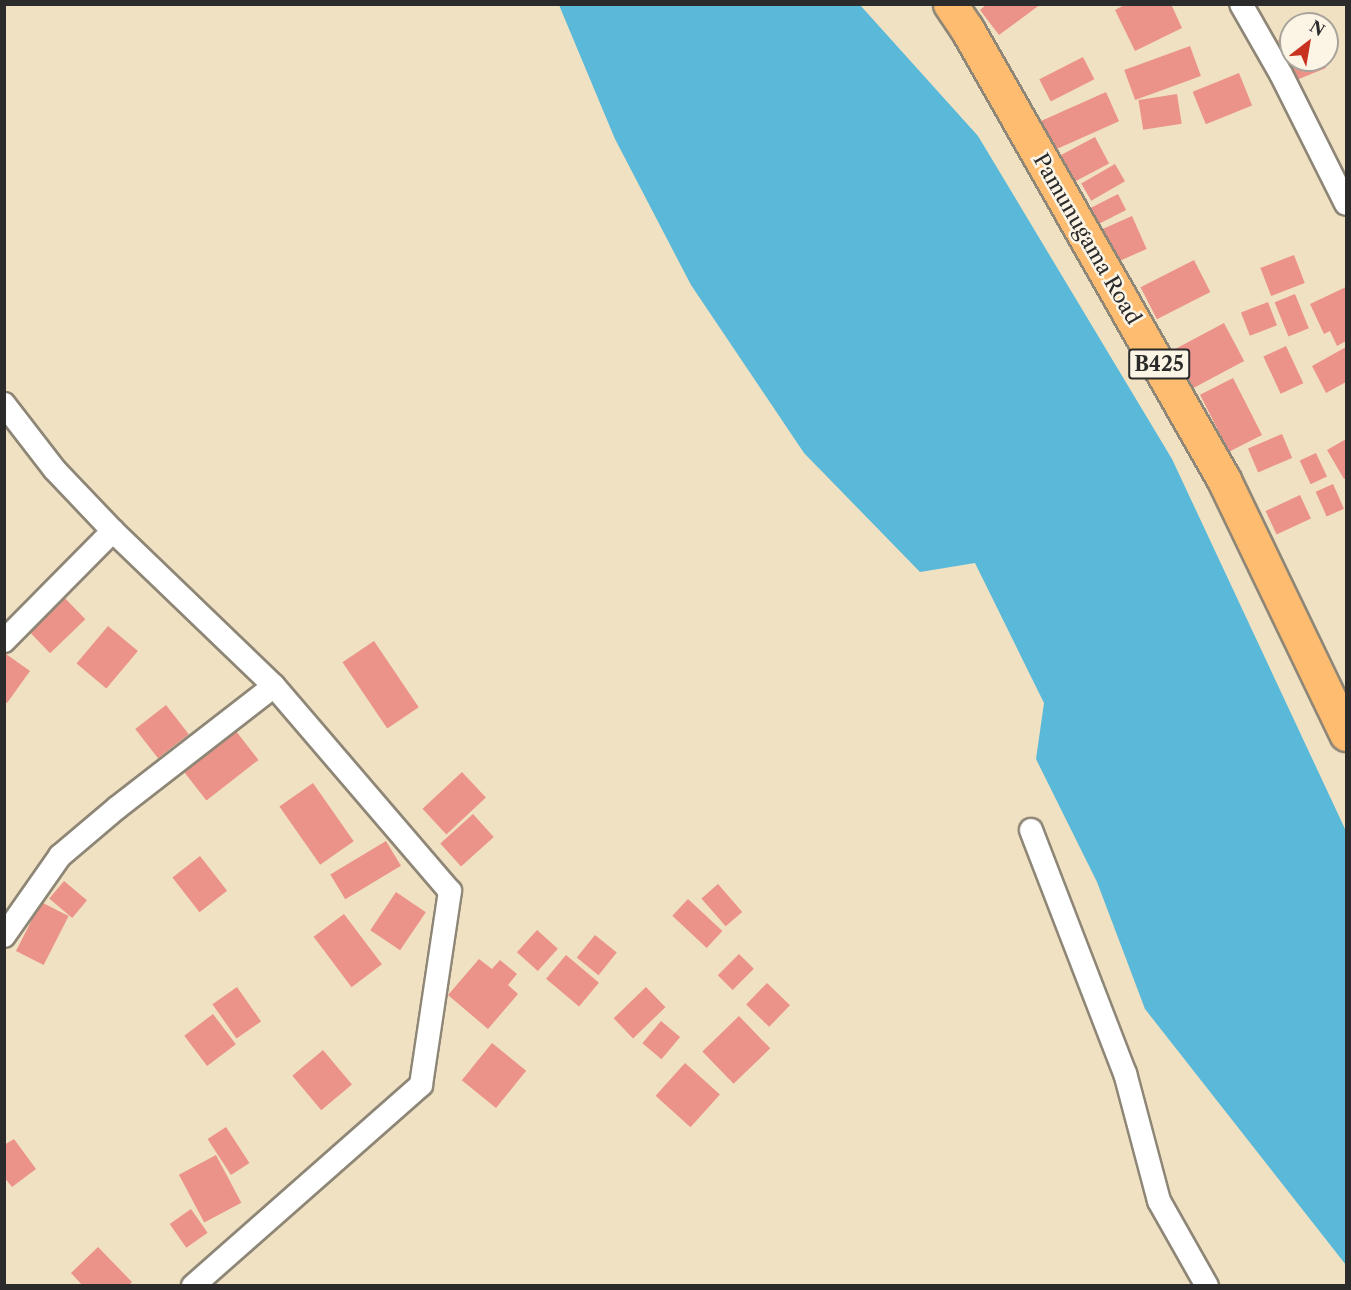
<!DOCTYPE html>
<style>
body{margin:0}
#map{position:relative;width:1351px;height:1290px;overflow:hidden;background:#f0e1c2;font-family:"Libre Caslon Text",serif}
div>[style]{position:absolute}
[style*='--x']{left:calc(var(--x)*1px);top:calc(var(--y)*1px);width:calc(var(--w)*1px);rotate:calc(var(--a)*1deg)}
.water>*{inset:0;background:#5ab8d9}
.building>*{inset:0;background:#ec9389;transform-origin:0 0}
.roads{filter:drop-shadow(2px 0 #8e8676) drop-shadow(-2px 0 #8e8676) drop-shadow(0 2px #8e8676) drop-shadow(0 -2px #8e8676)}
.street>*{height:22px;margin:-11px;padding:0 11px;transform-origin:11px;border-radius:11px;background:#fff}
.primary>*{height:33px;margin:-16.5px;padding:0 16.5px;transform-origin:16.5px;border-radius:16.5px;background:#fdbc6f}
span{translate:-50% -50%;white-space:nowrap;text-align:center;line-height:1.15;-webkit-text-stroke:5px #fcf5e5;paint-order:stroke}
.shield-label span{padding:2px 4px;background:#fcf5e5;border:2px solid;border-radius:4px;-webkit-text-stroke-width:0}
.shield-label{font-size:20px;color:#2b2b2b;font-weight:700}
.street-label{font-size:21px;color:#2b2b2b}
.frame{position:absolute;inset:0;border:6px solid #2b2b2b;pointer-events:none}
.north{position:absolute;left:1279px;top:12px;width:60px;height:60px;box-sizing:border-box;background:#fcf5e5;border:2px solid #a8a49b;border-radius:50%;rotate:31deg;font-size:16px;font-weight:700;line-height:24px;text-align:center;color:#2b2b2b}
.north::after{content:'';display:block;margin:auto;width:21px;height:27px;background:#c8321e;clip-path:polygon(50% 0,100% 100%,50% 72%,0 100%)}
</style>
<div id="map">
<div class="water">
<i style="clip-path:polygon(559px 5px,860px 5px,978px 136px,1172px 459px,1346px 831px,1346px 1265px,1145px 1009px,1097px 882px,1036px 759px,1044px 703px,975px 563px,920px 572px,804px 453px,691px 285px,615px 139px)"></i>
</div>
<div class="building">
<i style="clip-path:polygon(987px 4px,1041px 4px,999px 35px,980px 10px)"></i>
<i style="clip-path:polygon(1126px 4px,1171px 4px,1182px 28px,1135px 51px,1115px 10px)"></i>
<i style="clip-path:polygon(1291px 35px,1291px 60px,1323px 60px,1326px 68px,1294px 81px,1278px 40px)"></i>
<i style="left:1190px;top:46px;width:32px;height:70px;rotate:70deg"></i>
<i style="left:1083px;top:57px;width:25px;height:49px;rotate:63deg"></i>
<i style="left:1239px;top:73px;width:35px;height:50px;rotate:68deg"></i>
<i style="left:1106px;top:92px;width:32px;height:81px;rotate:66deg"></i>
<i style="left:1177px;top:94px;width:30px;height:39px;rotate:81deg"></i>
<i style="left:1095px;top:137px;width:30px;height:47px;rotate:62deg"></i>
<i style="left:1115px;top:164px;width:20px;height:39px;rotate:60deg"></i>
<i style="left:1118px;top:194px;width:18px;height:37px;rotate:63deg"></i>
<i style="left:1132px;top:216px;width:36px;height:34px;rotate:66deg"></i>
<i style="left:1294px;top:255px;width:30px;height:36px;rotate:69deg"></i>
<i style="left:1194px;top:260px;width:36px;height:60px;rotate:63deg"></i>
<i style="clip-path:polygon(1346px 287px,1346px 341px,1337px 346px,1330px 331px,1324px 334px,1310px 304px)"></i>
<i style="left:1295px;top:294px;width:37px;height:22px;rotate:68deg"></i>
<i style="left:1268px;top:302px;width:25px;height:29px;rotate:69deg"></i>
<i style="left:1224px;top:323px;width:43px;height:58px;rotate:62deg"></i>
<i style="left:1286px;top:346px;width:41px;height:25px;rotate:65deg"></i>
<i style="clip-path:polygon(1346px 347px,1346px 382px,1326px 393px,1312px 366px)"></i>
<i style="left:1233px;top:378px;width:64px;height:37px;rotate:63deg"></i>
<i style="left:1282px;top:434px;width:26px;height:37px;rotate:67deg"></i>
<i style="clip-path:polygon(1346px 439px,1346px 478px,1344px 479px,1327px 450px)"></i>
<i style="left:1316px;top:453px;width:26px;height:18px;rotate:65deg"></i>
<i style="left:1333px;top:484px;width:27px;height:19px;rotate:66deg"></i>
<i style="left:1300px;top:495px;width:26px;height:38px;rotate:65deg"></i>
<i style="left:61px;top:594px;width:35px;height:49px;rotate:46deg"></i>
<i style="left:108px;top:626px;width:39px;height:49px;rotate:40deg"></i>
<i style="left:374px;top:641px;width:80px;height:38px;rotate:56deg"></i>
<i style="clip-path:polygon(6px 654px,30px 671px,7px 703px,4px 701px)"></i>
<i style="left:166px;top:705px;width:37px;height:39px;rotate:52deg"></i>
<i style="left:232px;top:726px;width:43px;height:66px;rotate:52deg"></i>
<i style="left:462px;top:772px;width:35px;height:54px;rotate:47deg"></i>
<i style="left:313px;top:783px;width:71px;height:41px;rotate:55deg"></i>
<i style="left:473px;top:814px;width:31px;height:44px;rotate:48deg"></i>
<i style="left:386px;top:841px;width:29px;height:65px;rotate:59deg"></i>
<i style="left:200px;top:856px;width:44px;height:35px;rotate:52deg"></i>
<i style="left:64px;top:881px;width:30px;height:23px;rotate:40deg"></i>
<i style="left:718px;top:884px;width:37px;height:22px;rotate:49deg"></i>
<i style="left:396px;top:892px;width:36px;height:46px;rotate:34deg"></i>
<i style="left:688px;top:899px;width:47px;height:23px;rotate:43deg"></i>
<i style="left:41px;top:902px;width:31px;height:55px;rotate:27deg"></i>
<i style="left:344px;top:914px;width:63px;height:38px;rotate:53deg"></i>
<i style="left:537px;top:930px;width:28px;height:30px;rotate:42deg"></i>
<i style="left:595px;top:935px;width:28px;height:29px;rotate:39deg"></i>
<i style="left:739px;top:954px;width:21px;height:30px;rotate:45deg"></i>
<i style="left:566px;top:955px;width:43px;height:31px;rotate:40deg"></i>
<i style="clip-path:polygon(479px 959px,492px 969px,500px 960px,517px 974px,508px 985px,518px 994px,488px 1029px,448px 995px)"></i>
<i style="left:767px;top:983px;width:32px;height:30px;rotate:44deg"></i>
<i style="left:237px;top:987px;width:42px;height:30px;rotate:55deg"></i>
<i style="left:646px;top:987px;width:28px;height:45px;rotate:46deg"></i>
<i style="left:213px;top:1014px;width:38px;height:36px;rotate:53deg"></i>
<i style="left:739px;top:1016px;width:45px;height:51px;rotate:46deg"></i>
<i style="left:661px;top:1021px;width:25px;height:29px;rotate:40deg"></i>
<i style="left:492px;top:1043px;width:44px;height:48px;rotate:39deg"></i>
<i style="left:323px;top:1050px;width:45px;height:40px;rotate:50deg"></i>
<i style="left:685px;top:1063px;width:47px;height:44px;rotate:42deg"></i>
<i style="left:226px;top:1127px;width:43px;height:22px;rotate:57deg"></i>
<i style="clip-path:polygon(14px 1139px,36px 1169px,12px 1187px,4px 1177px,4px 1145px)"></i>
<i style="left:216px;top:1155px;width:54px;height:42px;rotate:62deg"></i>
<i style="left:191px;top:1209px;width:29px;height:26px;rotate:55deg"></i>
<i style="clip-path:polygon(98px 1247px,132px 1282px,128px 1286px,83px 1286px,71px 1273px)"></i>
</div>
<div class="roads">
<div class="street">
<i style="--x:1241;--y:4;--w:81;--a:60.3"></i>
<i style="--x:1281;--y:74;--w:145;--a:63.4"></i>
<i style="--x:4;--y:404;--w:83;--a:52.3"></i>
<i style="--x:55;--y:470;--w:84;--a:46.4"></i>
<i style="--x:113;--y:531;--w:223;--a:43.9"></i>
<i style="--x:274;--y:686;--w:270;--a:49.4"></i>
<i style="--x:450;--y:891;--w:196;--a:98.5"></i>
<i style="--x:421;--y:1085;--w:304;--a:138.6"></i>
<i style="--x:4;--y:641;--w:155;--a:-45.3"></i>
<i style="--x:1031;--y:830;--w:261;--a:68.9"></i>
<i style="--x:1125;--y:1073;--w:132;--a:75.1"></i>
<i style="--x:1159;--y:1201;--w:98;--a:60.5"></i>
<i style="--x:4;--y:936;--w:98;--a:-55"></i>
<i style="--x:60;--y:856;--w:76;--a:-40.2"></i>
<i style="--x:118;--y:807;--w:197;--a:-37.8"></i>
</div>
<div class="primary">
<i style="--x:950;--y:4;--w:30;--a:56"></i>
<i style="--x:967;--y:29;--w:519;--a:60.32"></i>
<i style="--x:1224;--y:480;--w:282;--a:64.3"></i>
</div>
</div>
<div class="shield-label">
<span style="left:1159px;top:364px">B425</span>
</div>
<div class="street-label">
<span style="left:1087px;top:239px;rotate:60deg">Pamunugama Road</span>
</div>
<div class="frame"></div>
<div class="north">N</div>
</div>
